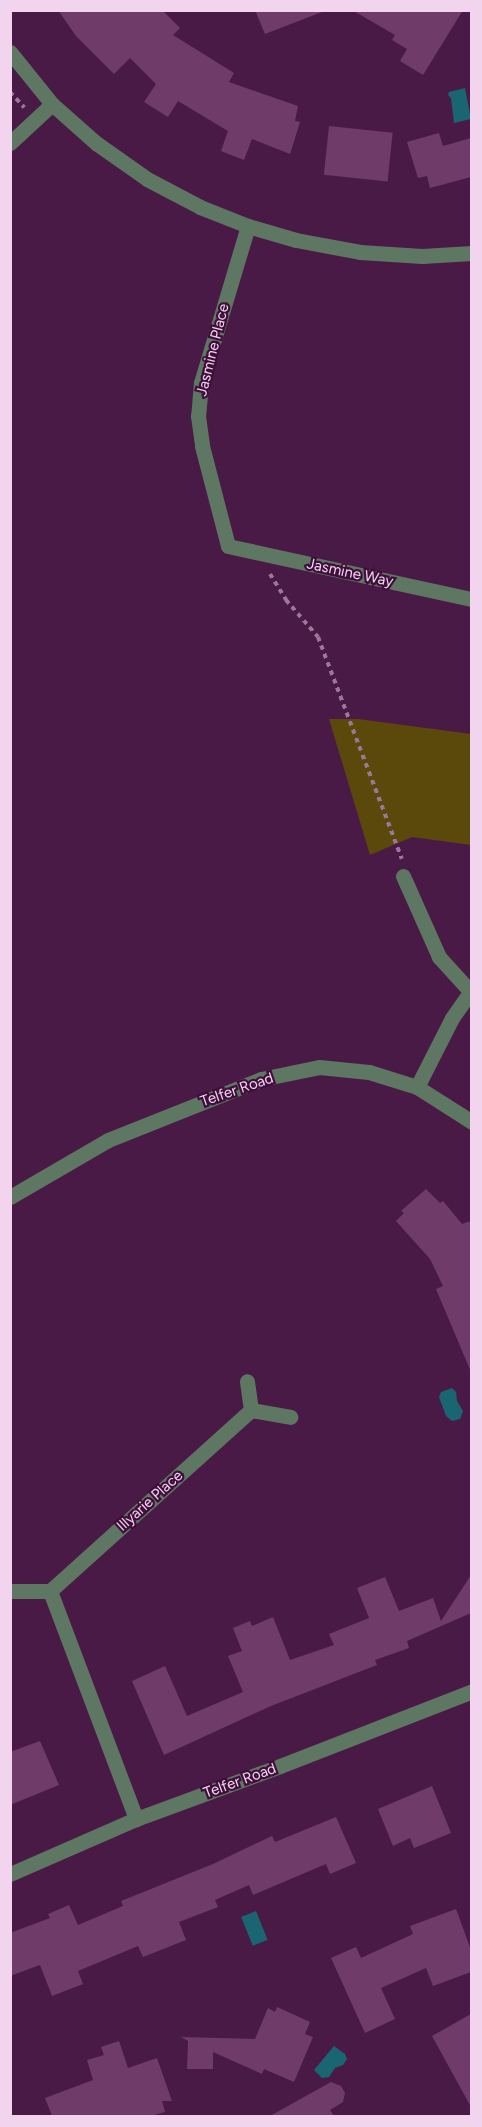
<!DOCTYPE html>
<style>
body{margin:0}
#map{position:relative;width:482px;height:2127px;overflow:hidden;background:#4a1a46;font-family:Figtree,sans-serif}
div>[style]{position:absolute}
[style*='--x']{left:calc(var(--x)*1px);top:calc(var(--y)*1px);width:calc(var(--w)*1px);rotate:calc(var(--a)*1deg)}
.green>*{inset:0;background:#5b490b}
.water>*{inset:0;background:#196672;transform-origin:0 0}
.building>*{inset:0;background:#6f3c6a;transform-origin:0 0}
.path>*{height:4px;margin-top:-2px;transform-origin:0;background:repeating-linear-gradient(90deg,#9e769a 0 4.5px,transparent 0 9px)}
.minor>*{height:15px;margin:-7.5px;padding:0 7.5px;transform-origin:7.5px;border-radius:7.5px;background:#5e7763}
span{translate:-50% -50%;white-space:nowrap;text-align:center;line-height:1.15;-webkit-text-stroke:4.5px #3f0f3c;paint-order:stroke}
.street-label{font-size:15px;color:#f2d4ee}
.frame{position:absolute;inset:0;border:12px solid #f2d4ee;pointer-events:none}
</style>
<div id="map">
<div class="green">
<i style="clip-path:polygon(329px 719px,358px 719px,471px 734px,471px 845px,412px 837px,370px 855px)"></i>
</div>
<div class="water">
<i style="clip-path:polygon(465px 88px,471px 119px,454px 123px,451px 98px,448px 95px,449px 92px)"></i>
<i style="clip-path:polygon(452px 1388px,456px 1392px,457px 1401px,463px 1411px,460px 1419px,452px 1421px,446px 1416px,439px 1397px,441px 1392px)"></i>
<i style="left:256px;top:1911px;width:31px;height:16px;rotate:68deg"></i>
<i style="clip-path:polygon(334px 2046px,345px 2054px,347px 2059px,343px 2065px,335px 2068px,329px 2077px,322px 2078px,314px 2070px)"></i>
</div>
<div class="building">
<i style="clip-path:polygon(58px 10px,162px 10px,180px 28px,173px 35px,234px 73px,229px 82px,298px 106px,295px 121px,300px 122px,290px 154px,252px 139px,244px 160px,221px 151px,228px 131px,178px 101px,168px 117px,144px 102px,156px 84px,130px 58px,114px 74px,76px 36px)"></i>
<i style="clip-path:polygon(255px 10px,321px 10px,322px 12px,265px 34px)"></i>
<i style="clip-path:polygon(352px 10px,463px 10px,423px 75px,400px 61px,407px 49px,392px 40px,395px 35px)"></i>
<i style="left:329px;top:126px;width:64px;height:49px;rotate:6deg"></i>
<i style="clip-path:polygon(439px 133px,443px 146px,471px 138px,471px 177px,430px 188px,427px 176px,418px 178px,407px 142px)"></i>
<i style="clip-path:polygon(426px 1189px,440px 1203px,443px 1201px,462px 1224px,471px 1221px,471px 1372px,436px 1289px,443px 1286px,430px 1259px,396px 1221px,404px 1213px,401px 1211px)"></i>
<i style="clip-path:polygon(471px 1575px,471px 1613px,407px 1641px,409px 1648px,375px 1660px,377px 1665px,271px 1706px,164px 1755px,132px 1681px,165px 1666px,187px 1716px,243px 1692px,228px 1656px,242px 1651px,233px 1628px,250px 1621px,252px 1626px,273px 1617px,290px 1660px,334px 1645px,329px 1634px,369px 1618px,357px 1588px,385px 1577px,399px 1611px,433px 1598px,441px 1621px)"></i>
<i style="clip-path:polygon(40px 1741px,59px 1785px,10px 1805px,10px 1752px)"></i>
<i style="clip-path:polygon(432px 1786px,451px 1833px,414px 1848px,410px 1838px,393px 1846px,378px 1809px)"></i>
<i style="clip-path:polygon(336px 1817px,356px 1863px,330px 1874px,326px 1864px,253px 1895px,249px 1885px,215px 1900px,218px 1907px,179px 1922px,186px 1940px,143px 1957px,138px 1946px,78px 1971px,83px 1984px,52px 1996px,40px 1965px,10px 1976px,10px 1933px,50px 1918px,48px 1914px,69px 1905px,78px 1925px,123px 1906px,121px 1901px,213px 1864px,272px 1836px,275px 1842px)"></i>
<i style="clip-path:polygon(456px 1909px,471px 1950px,471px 1972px,433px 1986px,426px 1968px,381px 1988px,395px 2019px,365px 2033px,331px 1958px,356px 1947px,361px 1958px,413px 1934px,410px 1926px)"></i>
<i style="clip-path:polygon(277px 2007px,310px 2022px,305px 2034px,313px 2037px,294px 2082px,264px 2069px,262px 2074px,213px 2052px,213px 2069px,187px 2069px,188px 2041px,181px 2037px,255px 2039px,268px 2008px,275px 2012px)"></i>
<i style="clip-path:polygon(471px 2014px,471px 2107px,432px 2036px)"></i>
<i style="clip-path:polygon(119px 2041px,128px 2068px,157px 2058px,172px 2101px,162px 2101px,165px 2112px,151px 2116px,52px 2116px,45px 2098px,93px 2080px,87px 2060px,104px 2055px,101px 2047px)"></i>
<i style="clip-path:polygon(331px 2082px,341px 2086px,345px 2093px,343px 2102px,330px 2110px,334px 2116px,270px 2116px)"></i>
</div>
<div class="path">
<i style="--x:10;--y:92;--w:21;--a:47"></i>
<i style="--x:270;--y:574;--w:31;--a:58"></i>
<i style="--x:286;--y:600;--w:49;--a:49.1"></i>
<i style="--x:318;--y:637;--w:237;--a:69.3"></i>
</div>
<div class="minor">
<i style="--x:10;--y:52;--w:67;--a:51.1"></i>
<i style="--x:52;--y:104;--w:59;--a:41.6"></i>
<i style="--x:96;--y:143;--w:62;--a:35.2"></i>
<i style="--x:147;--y:179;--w:60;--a:27.8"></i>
<i style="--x:200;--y:207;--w:52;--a:21.6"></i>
<i style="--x:248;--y:226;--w:50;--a:16.3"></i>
<i style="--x:296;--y:240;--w:65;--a:10.6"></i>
<i style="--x:360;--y:252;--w:62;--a:3.7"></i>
<i style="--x:422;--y:256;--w:50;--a:-3.4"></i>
<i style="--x:10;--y:143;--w:57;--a:-42.9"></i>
<i style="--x:248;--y:226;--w:164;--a:106.7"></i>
<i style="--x:201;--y:383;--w:33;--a:95"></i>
<i style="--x:198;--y:416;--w:30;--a:82"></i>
<i style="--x:202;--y:446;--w:103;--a:75.4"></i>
<i style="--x:228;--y:546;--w:250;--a:12.3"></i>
<i style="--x:403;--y:876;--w:89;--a:66"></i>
<i style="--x:439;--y:957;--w:45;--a:47.7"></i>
<i style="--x:417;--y:1087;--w:77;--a:-63.1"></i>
<i style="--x:452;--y:1018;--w:35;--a:-55"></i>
<i style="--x:10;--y:1197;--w:113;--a:-30.2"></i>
<i style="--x:108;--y:1140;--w:165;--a:-21.7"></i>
<i style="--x:261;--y:1079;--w:59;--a:-11.7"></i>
<i style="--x:319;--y:1067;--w:50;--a:5.7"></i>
<i style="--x:369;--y:1072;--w:50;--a:17.4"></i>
<i style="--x:417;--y:1087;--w:65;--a:32.5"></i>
<i style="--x:251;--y:1410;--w:40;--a:10"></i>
<i style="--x:10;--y:1591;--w:40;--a:0"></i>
<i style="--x:50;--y:1591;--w:270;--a:-42"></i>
<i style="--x:251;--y:1410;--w:29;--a:-98"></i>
<i style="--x:50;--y:1591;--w:244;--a:69.3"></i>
<i style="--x:10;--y:1874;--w:137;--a:-23.6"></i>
<i style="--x:136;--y:1819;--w:153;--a:-20.2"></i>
<i style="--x:280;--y:1766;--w:206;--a:-21.3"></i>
</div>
<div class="street-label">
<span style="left:213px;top:350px;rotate:-76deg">Jasmine Place</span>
<span style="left:350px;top:573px;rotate:12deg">Jasmine Way</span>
<span style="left:237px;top:1090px;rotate:-19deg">Telfer Road</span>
<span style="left:150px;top:1501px;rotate:-42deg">Illyarie Place</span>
<span style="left:240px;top:1781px;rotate:-20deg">Telfer Road</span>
</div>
<div class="frame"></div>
</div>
